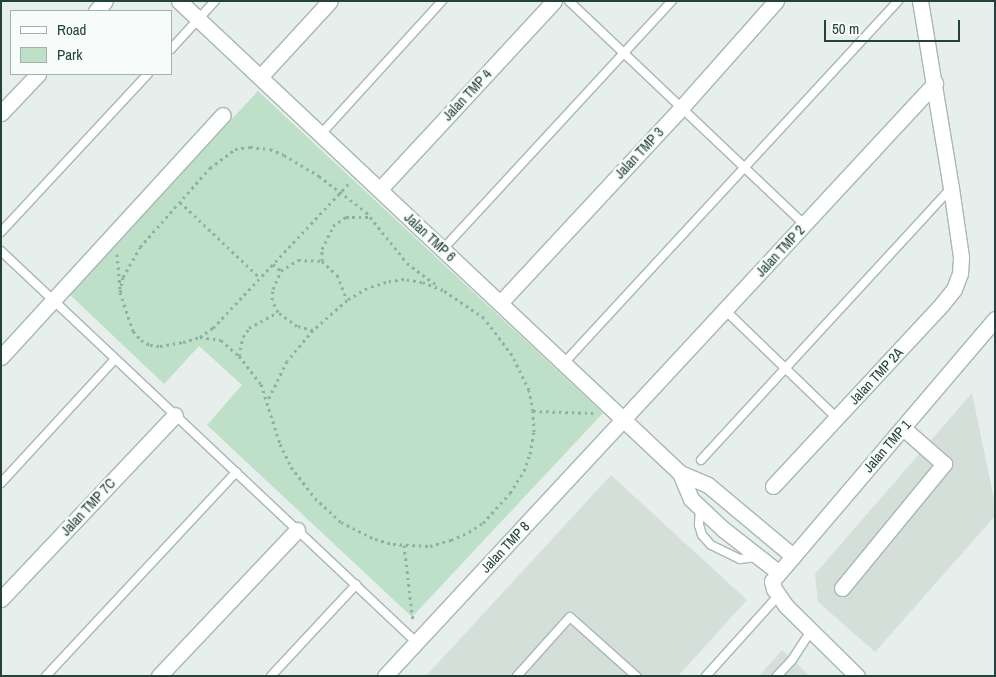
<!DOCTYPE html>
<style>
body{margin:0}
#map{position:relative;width:996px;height:677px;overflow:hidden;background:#e6efeb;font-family:"Archivo Narrow",sans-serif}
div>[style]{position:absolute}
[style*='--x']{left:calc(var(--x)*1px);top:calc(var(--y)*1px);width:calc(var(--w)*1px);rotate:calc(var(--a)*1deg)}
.built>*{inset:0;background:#d4dfda}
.green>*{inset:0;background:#bfe0c8}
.path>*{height:3px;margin-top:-1.5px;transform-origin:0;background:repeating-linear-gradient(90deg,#86b3a5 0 2.5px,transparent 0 6.5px)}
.roads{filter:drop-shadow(1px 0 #a8b8b2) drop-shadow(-1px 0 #a8b8b2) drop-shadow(0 1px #a8b8b2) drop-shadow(0 -1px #a8b8b2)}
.lane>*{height:8px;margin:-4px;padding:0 4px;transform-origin:4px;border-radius:4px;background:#fff}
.street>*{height:15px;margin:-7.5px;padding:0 7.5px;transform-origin:7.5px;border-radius:7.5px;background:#fff}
span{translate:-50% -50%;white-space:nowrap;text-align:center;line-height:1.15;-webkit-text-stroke:4.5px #f7fbf9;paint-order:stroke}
.street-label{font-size:14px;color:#24423a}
.frame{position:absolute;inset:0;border:2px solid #24423a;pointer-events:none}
.legend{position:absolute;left:10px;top:10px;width:162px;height:65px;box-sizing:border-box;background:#f7fbf9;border:1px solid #a3b1ad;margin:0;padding:6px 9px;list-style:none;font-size:15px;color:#24423a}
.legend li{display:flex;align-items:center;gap:10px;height:25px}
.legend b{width:25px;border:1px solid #a3b1ad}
.scale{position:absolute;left:824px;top:20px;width:136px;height:22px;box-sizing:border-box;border:2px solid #24423a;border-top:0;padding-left:6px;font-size:15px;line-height:18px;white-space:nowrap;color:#24423a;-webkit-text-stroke:4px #f7fbf9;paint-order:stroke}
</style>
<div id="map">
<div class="built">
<i style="clip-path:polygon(972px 393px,995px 504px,995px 516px,875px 652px,818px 602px,815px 574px)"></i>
<i style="clip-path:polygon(611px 475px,747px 600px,678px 676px,426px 676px)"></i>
<i style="clip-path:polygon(782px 650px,810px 676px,759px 676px)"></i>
</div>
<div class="green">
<i style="clip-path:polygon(258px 91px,603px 413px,412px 617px,207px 425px,242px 385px,199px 346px,164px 384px,68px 293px)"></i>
</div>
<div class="path">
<i style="--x:180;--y:202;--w:110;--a:43.5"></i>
<i style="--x:117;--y:254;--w:38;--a:85"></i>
<i style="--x:120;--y:292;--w:41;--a:71.6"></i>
<i style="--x:133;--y:331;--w:12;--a:48"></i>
<i style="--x:141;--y:340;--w:10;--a:29"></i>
<i style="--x:150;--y:345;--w:10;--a:6"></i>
<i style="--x:160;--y:346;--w:23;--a:-10"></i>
<i style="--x:183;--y:342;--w:18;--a:-16"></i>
<i style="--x:200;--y:337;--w:16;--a:-35"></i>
<i style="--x:213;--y:328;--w:200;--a:-46.8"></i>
<i style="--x:322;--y:261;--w:12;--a:-90"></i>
<i style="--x:322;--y:249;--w:25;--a:-64"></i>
<i style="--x:333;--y:226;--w:16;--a:-35"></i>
<i style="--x:346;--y:217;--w:24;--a:0"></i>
<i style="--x:273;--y:264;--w:11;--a:41"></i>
<i style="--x:120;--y:292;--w:15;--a:-79"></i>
<i style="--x:123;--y:277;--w:34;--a:-60"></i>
<i style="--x:140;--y:247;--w:106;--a:-48.5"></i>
<i style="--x:210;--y:168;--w:31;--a:-37"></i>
<i style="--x:235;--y:149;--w:15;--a:-8"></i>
<i style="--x:250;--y:147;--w:20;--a:6"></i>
<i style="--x:270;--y:149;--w:15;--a:23"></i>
<i style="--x:284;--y:155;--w:41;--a:31"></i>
<i style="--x:319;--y:176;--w:59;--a:37.5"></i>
<i style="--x:366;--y:212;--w:65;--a:51.2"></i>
<i style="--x:407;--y:263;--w:36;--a:37"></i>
<i style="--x:313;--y:330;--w:16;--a:-166"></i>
<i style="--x:297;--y:326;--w:24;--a:-144"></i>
<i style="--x:278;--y:312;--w:13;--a:-117"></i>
<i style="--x:272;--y:300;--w:11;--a:-85"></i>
<i style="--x:273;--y:289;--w:20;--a:-66"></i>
<i style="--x:281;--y:271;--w:20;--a:-33"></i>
<i style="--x:298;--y:260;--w:24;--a:2"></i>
<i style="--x:322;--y:261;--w:21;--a:43"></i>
<i style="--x:337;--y:275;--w:27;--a:68"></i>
<i style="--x:200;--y:337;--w:21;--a:8"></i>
<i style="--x:221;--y:340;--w:24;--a:42"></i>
<i style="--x:239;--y:356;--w:36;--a:52"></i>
<i style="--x:261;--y:384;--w:63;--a:72.4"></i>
<i style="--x:280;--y:444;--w:25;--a:64"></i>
<i style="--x:291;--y:467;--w:39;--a:52"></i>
<i style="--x:315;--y:498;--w:35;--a:43"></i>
<i style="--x:341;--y:522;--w:38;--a:27"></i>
<i style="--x:375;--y:539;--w:19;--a:16"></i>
<i style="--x:393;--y:544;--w:37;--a:3"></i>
<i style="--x:430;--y:546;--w:22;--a:-16"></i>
<i style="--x:451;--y:540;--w:20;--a:-24"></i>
<i style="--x:469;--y:532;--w:17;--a:-33"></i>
<i style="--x:483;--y:523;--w:40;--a:-48"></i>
<i style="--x:510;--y:493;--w:26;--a:-58"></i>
<i style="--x:524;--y:471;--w:18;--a:-71"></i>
<i style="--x:530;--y:454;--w:22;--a:-80"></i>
<i style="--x:534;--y:432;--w:21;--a:-93"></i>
<i style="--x:533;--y:411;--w:21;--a:-101"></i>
<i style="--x:529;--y:390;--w:39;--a:-116"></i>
<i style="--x:512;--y:355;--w:46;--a:-127.1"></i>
<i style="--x:484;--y:318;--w:50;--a:-145.7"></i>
<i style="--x:443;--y:290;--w:22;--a:-159"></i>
<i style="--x:422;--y:282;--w:18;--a:-171"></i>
<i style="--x:404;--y:279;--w:18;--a:171"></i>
<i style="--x:386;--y:282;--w:20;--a:162"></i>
<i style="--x:367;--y:288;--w:23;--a:149"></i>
<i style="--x:347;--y:300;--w:45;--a:138.6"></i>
<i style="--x:313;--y:330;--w:40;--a:130"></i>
<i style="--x:287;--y:361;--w:43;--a:116"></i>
<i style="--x:239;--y:356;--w:19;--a:-78"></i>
<i style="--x:243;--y:337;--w:11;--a:-56"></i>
<i style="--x:249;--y:328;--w:33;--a:-29"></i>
<i style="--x:533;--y:411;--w:60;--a:1.9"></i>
<i style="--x:404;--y:545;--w:78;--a:83.3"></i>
</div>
<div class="roads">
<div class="lane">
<i style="--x:569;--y:1;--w:324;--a:43.5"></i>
<i style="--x:171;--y:49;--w:65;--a:-47.5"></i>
<i style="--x:321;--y:134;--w:180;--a:-47.7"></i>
<i style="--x:1;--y:232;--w:216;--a:-47.1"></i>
<i style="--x:443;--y:249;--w:338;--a:-47.3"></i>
<i style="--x:1;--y:251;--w:570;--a:43.29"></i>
<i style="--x:725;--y:310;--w:156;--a:44"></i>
<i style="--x:564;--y:363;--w:493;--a:-47.3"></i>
<i style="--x:701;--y:460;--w:368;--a:-47.4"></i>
<i style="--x:1;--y:483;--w:168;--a:-47.4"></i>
<i style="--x:700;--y:509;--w:16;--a:94"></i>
<i style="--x:699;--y:525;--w:10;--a:73"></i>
<i style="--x:702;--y:535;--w:13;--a:48"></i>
<i style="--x:711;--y:545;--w:32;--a:26"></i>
<i style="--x:740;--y:559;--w:17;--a:-7"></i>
<i style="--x:46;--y:676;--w:279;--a:-47"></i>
<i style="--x:271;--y:676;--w:125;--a:-47"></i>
<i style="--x:517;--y:676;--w:79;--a:-48.1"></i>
<i style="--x:570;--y:617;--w:89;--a:41.8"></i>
<i style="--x:706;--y:676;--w:108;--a:-48"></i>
<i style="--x:777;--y:676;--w:22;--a:-47"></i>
<i style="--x:792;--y:660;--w:35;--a:-57"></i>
</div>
<div class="street">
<i style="--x:179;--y:1;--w:688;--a:43.29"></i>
<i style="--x:680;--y:473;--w:30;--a:23"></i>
<i style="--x:708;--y:485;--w:111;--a:39.9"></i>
<i style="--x:96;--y:11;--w:13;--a:-48"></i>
<i style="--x:260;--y:77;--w:103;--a:-47.4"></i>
<i style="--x:1;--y:113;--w:54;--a:-46.5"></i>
<i style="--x:380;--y:189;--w:256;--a:-47.2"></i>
<i style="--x:500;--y:303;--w:266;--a:-47.1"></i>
<i style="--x:681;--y:108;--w:143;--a:-48.4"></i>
<i style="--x:1;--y:357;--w:328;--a:-47.5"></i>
<i style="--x:680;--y:473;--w:28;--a:67"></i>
<i style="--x:691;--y:499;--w:44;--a:43.2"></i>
<i style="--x:723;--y:529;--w:70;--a:38"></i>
<i style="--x:773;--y:486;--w:248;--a:-47.1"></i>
<i style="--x:942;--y:304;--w:19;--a:-51"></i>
<i style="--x:954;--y:289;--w:17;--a:-69"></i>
<i style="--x:960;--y:273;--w:16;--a:-86"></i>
<i style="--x:961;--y:257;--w:70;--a:-98.2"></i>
<i style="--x:951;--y:188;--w:190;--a:-99.4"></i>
<i style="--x:842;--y:588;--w:161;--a:-50.6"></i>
<i style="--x:944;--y:464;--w:55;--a:-138.7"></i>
<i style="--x:1;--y:599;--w:253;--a:-46.6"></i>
<i style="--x:159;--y:676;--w:201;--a:-46.6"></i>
<i style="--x:385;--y:676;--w:809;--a:-47.15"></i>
<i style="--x:857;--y:676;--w:100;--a:-135.4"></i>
<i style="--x:786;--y:606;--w:21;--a:-125"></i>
<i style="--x:774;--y:589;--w:8;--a:-104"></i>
<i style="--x:772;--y:581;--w:344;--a:-49.6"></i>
</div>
</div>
<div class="street-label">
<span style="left:467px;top:95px;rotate:-47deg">Jalan TMP 4</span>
<span style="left:639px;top:153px;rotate:-47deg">Jalan TMP 3</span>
<span style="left:430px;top:237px;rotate:43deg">Jalan TMP 6</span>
<span style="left:780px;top:251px;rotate:-47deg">Jalan TMP 2</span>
<span style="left:876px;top:376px;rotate:-47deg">Jalan TMP 2A</span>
<span style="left:887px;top:446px;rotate:-49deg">Jalan TMP 1</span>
<span style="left:88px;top:507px;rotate:-47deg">Jalan TMP 7C</span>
<span style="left:505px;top:547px;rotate:-47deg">Jalan TMP 8</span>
</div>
<div class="frame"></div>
<ul class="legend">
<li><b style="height:6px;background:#fff"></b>Road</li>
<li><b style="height:14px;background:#bfe0c8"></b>Park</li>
</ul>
<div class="scale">50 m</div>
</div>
